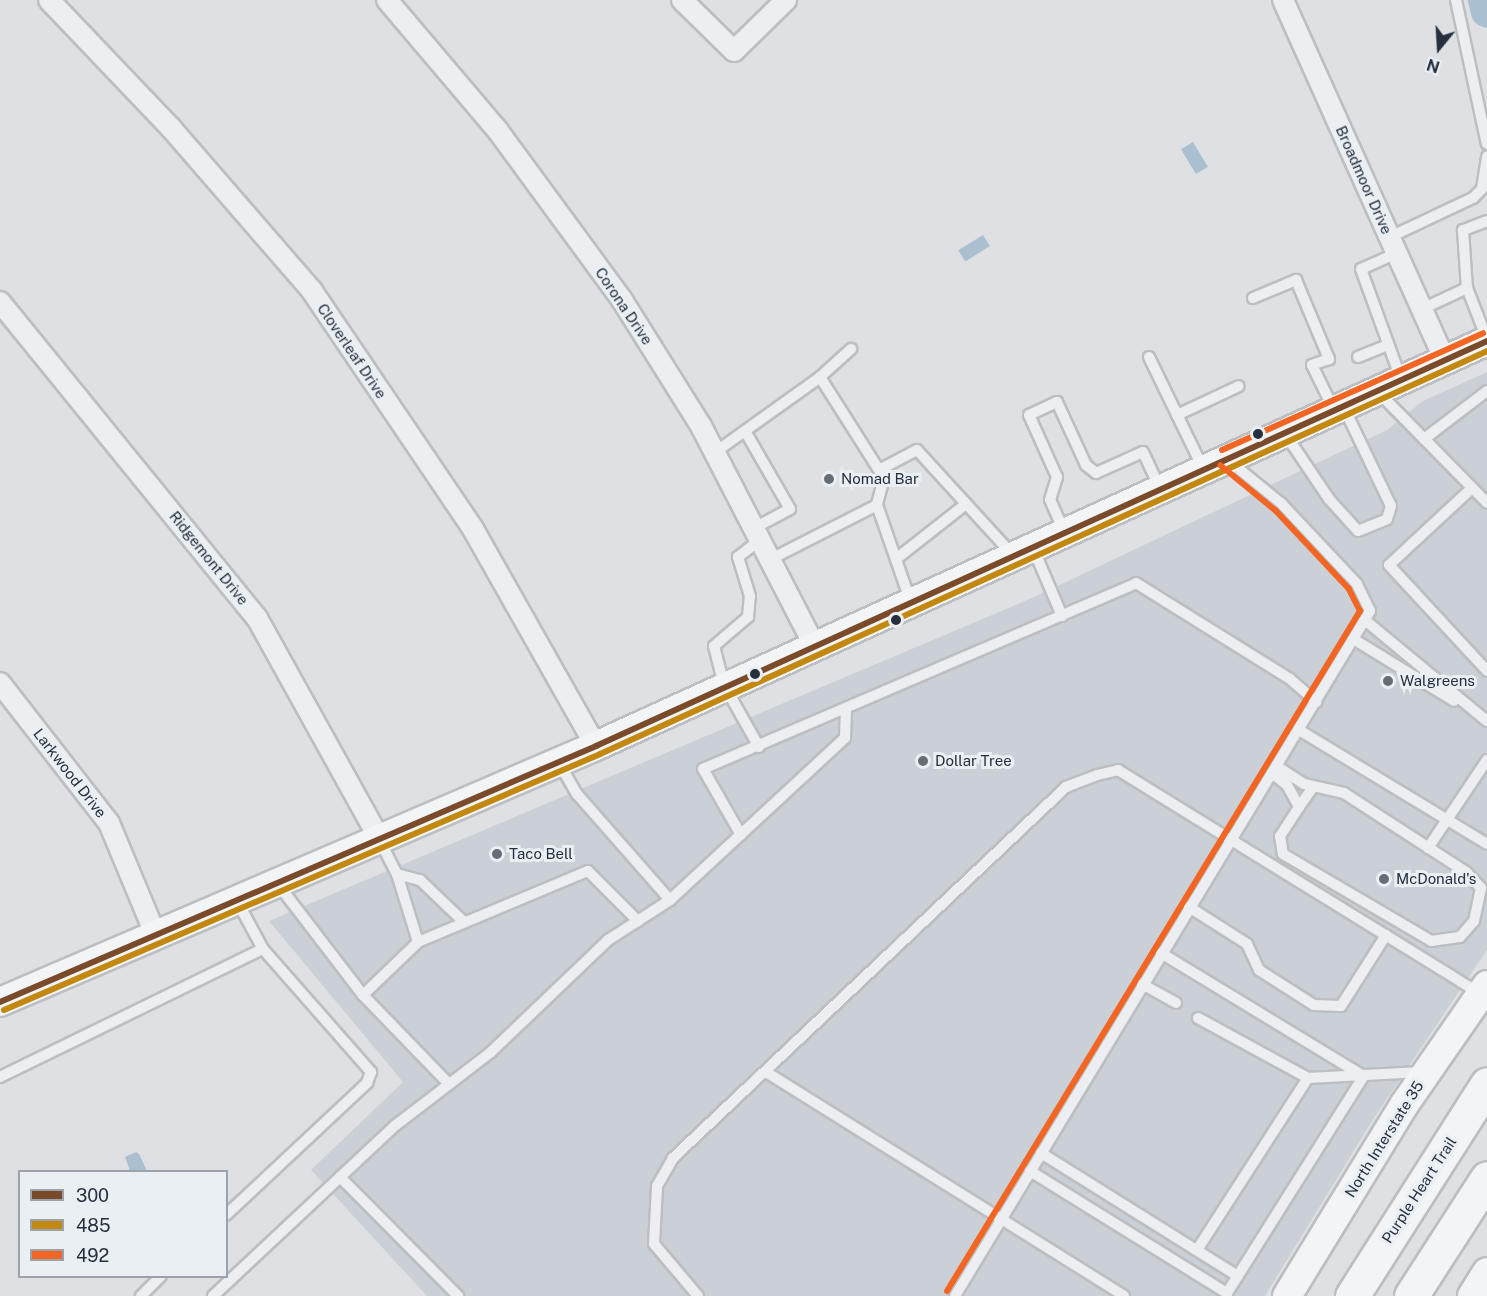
<!DOCTYPE html>
<style>
body{margin:0}
#map{position:relative;width:1487px;height:1296px;overflow:hidden;background:#dee0e3;font-family:"Public Sans",sans-serif}
div>[style]{position:absolute}
[style*='--x']{left:calc(var(--x)*1px);top:calc(var(--y)*1px);width:calc(var(--w)*1px);rotate:calc(var(--a)*1deg)}
.built>*{inset:0;background:#cbd0d7}
.water>*{inset:0;background:#aabfd0;transform-origin:0 0}
.river>*{height:32px;margin:-16px;padding:0 16px;transform-origin:16px;border-radius:16px;background:#aabfd0}
.roads{filter:drop-shadow(2px 0 #bcbec1) drop-shadow(-2px 0 #bcbec1) drop-shadow(0 2px #bcbec1) drop-shadow(0 -2px #bcbec1)}
.service>*{height:10px;margin:-5px;padding:0 5px;transform-origin:5px;border-radius:5px;background:#edeef1}
.minor>*{height:20px;margin:-10px;padding:0 10px;transform-origin:10px;border-radius:10px;background:#edeef1}
.secondary>*{height:28px;margin:-14px;padding:0 14px;transform-origin:14px;border-radius:14px;background:#f2f4f5}
.motorway>*{height:33px;margin:-16.5px;padding:0 16.5px;transform-origin:16.5px;border-radius:16.5px;background:#f2f4f5}
.bus-1>*{height:6px;margin:-3px;padding:0 3px;transform-origin:3px;border-radius:3px;background:#7a4b2a}
.bus-2>*{height:6px;margin:-3px;padding:0 3px;transform-origin:3px;border-radius:3px;background:#c2880f}
.bus-3>*{height:6px;margin:-3px;padding:0 3px;transform-origin:3px;border-radius:3px;background:#f26522}
.dots>*{width:16px;height:16px;translate:-50% -50%;box-sizing:border-box;border:3px solid #eaeff4;border-radius:50%}
span{translate:-50% -50%;white-space:nowrap;text-align:center;line-height:1.15;-webkit-text-stroke:6px #eaeff4;paint-order:stroke}
.street-label{font-size:15px;color:#252f3d}
.poi-label{font-size:15px;color:#252f3d}
.left{translate:0 -50%;text-align:left}
.legend{position:absolute;left:18px;top:1170px;width:210px;height:108px;box-sizing:border-box;background:#eaeff4;border:2px solid #9ba2ab;margin:0;padding:8px 10px;list-style:none;font-size:18px;color:#252f3d}
.legend li{display:flex;align-items:center;gap:12px;height:30px}
.legend b{width:30px;border:2px solid #9ba2ab}
.north{position:absolute;left:1409px;top:18px;width:60px;height:60px;-webkit-text-stroke:4px #eaeff4;paint-order:stroke;rotate:198deg;font-size:16px;font-weight:700;line-height:24px;text-align:center;color:#252f3d}
.north::after{content:'';display:block;margin:auto;width:21px;height:27px;background:#252f3d;clip-path:polygon(50% 0,100% 100%,50% 72%,0 100%)}
</style>
<div id="map">
<div class="built">
<i style="clip-path:polygon(1487px 372px,1487px 950px,1374px 1118px,1265px 1296px,427px 1296px,311px 1170px,403px 1082px,269px 921px,1032px 598px,1387px 430px,1423px 401px)"></i>
</div>
<div class="water">
<i style="left:1193px;top:142px;width:29px;height:14px;rotate:59deg"></i>
<i style="left:983px;top:235px;width:13px;height:29px;rotate:58deg"></i>
<i style="clip-path:polygon(136px 1152px,139px 1154px,147px 1171px,130px 1171px,125px 1157px)"></i>
</div>
<div class="river">
<i style="--x:1484;--y:0;--w:12;--a:76"></i>
</div>
<div class="roads">
<div class="service">
<i style="--x:1456;--y:0;--w:147;--a:77.9"></i>
<i style="--x:1487;--y:221;--w:26;--a:159"></i>
<i style="--x:1463;--y:230;--w:58;--a:86.1"></i>
<i style="--x:1467;--y:288;--w:55;--a:68.6"></i>
<i style="--x:1390;--y:237;--w:92;--a:-25.2"></i>
<i style="--x:1473;--y:198;--w:13;--a:-45"></i>
<i style="--x:1482;--y:189;--w:33;--a:-81"></i>
<i style="--x:1397;--y:253;--w:39;--a:156"></i>
<i style="--x:1361;--y:269;--w:117;--a:70"></i>
<i style="--x:1253;--y:298;--w:47;--a:-22.7"></i>
<i style="--x:1296;--y:280;--w:86;--a:67.3"></i>
<i style="--x:1329;--y:359;--w:18;--a:161"></i>
<i style="--x:1312;--y:365;--w:50;--a:63.9"></i>
<i style="--x:1422;--y:309;--w:50;--a:-25"></i>
<i style="--x:1149;--y:357;--w:123;--a:64.1"></i>
<i style="--x:1358;--y:357;--w:31;--a:-22"></i>
<i style="--x:820;--y:377;--w:42;--a:-42.1"></i>
<i style="--x:1379;--y:393;--w:154;--a:45.5"></i>
<i style="--x:1177;--y:415;--w:68;--a:-25.1"></i>
<i style="--x:745;--y:431;--w:90;--a:60"></i>
<i style="--x:790;--y:509;--w:40;--a:152"></i>
<i style="--x:1286;--y:435;--w:77;--a:56.1"></i>
<i style="--x:1329;--y:499;--w:43;--a:47.8"></i>
<i style="--x:1358;--y:531;--w:31;--a:-22"></i>
<i style="--x:1387;--y:519;--w:14;--a:-73"></i>
<i style="--x:1391;--y:506;--w:109;--a:-115.6"></i>
<i style="--x:1424;--y:439;--w:79;--a:-37.3"></i>
<i style="--x:714;--y:453;--w:130;--a:-35.6"></i>
<i style="--x:820;--y:377;--w:120;--a:57.6"></i>
<i style="--x:884;--y:478;--w:28;--a:105"></i>
<i style="--x:877;--y:505;--w:101;--a:70.8"></i>
<i style="--x:879;--y:470;--w:43;--a:-27.8"></i>
<i style="--x:917;--y:450;--w:141;--a:47.6"></i>
<i style="--x:1472;--y:488;--w:113;--a:137.1"></i>
<i style="--x:1389;--y:565;--w:144;--a:47.2"></i>
<i style="--x:1064;--y:531;--w:34;--a:-114"></i>
<i style="--x:1050;--y:500;--w:24;--a:-73"></i>
<i style="--x:1057;--y:477;--w:68;--a:-114.3"></i>
<i style="--x:1029;--y:415;--w:31;--a:-25"></i>
<i style="--x:1057;--y:402;--w:69;--a:65.3"></i>
<i style="--x:1086;--y:465;--w:13;--a:39"></i>
<i style="--x:1096;--y:473;--w:51;--a:-24.1"></i>
<i style="--x:1143;--y:452;--w:40;--a:65"></i>
<i style="--x:1033;--y:548;--w:74;--a:66.9"></i>
<i style="--x:771;--y:559;--w:119;--a:-27"></i>
<i style="--x:896;--y:559;--w:89;--a:-38.2"></i>
<i style="--x:1366;--y:621;--w:157;--a:39.6"></i>
<i style="--x:1355;--y:640;--w:116;--a:31.6"></i>
<i style="--x:1299;--y:730;--w:220;--a:31.2"></i>
<i style="--x:759;--y:747;--w:71;--a:-119.4"></i>
<i style="--x:724;--y:685;--w:40;--a:-104.4"></i>
<i style="--x:714;--y:646;--w:45;--a:-40.5"></i>
<i style="--x:748;--y:617;--w:21;--a:-85"></i>
<i style="--x:750;--y:596;--w:41;--a:-107.1"></i>
<i style="--x:738;--y:557;--w:29;--a:-38"></i>
<i style="--x:559;--y:763;--w:36;--a:60"></i>
<i style="--x:577;--y:794;--w:141;--a:48.7"></i>
<i style="--x:1272;--y:773;--w:19;--a:39"></i>
<i style="--x:1287;--y:785;--w:25;--a:61"></i>
<i style="--x:1299;--y:807;--w:35;--a:123"></i>
<i style="--x:1280;--y:836;--w:18;--a:81"></i>
<i style="--x:1283;--y:854;--w:172;--a:30.4"></i>
<i style="--x:1431;--y:941;--w:29;--a:-8"></i>
<i style="--x:1460;--y:937;--w:21;--a:-49"></i>
<i style="--x:1474;--y:921;--w:34;--a:-78"></i>
<i style="--x:1481;--y:888;--w:22;--a:-133"></i>
<i style="--x:1466;--y:872;--w:145;--a:-147.1"></i>
<i style="--x:1344;--y:793;--w:41;--a:-167.3"></i>
<i style="--x:1304;--y:784;--w:33;--a:-147"></i>
<i style="--x:1299;--y:807;--w:24;--a:-55"></i>
<i style="--x:741;--y:835;--w:76;--a:-119.9"></i>
<i style="--x:703;--y:769;--w:471;--a:-23.2"></i>
<i style="--x:1136;--y:583;--w:181;--a:31.9"></i>
<i style="--x:1290;--y:679;--w:35;--a:41"></i>
<i style="--x:380;--y:841;--w:37;--a:63"></i>
<i style="--x:397;--y:874;--w:71;--a:72.8"></i>
<i style="--x:1428;--y:848;--w:106;--a:-56.2"></i>
<i style="--x:397;--y:874;--w:24;--a:15"></i>
<i style="--x:420;--y:880;--w:61;--a:43.7"></i>
<i style="--x:277;--y:883;--w:141;--a:52.5"></i>
<i style="--x:363;--y:995;--w:76;--a:-43.9"></i>
<i style="--x:418;--y:942;--w:184;--a:-22.7"></i>
<i style="--x:588;--y:871;--w:71;--a:45"></i>
<i style="--x:237;--y:901;--w:55;--a:61.6"></i>
<i style="--x:1189;--y:907;--w:69;--a:32.5"></i>
<i style="--x:1247;--y:944;--w:29;--a:65"></i>
<i style="--x:1259;--y:970;--w:65;--a:32.5"></i>
<i style="--x:1314;--y:1005;--w:27;--a:2"></i>
<i style="--x:1341;--y:1006;--w:84;--a:-57.6"></i>
<i style="--x:1161;--y:953;--w:237;--a:31.3"></i>
<i style="--x:1142;--y:984;--w:39;--a:29"></i>
<i style="--x:363;--y:995;--w:124;--a:46"></i>
<i style="--x:1198;--y:1018;--w:125;--a:28.6"></i>
<i style="--x:1308;--y:1078;--w:114;--a:-3"></i>
<i style="--x:766;--y:1072;--w:422;--a:32"></i>
<i style="--x:0;--y:1077;--w:292;--a:-26"></i>
<i style="--x:263;--y:949;--w:164;--a:48.7"></i>
<i style="--x:371;--y:1072;--w:12;--a:110"></i>
<i style="--x:367;--y:1083;--w:193;--a:136.9"></i>
<i style="--x:1041;--y:1153;--w:232;--a:32"></i>
<i style="--x:1030;--y:1171;--w:232;--a:31.8"></i>
<i style="--x:1227;--y:1293;--w:255;--a:-57.8"></i>
<i style="--x:340;--y:1177;--w:168;--a:45.2"></i>
<i style="--x:1197;--y:1250;--w:205;--a:-57.2"></i>
<i style="--x:141;--y:1296;--w:28;--a:-45"></i>
<i style="--x:213;--y:1296;--w:250;--a:-43.1"></i>
<i style="--x:396;--y:1125;--w:120;--a:-37.5"></i>
<i style="--x:491;--y:1052;--w:162;--a:-43.7"></i>
<i style="--x:608;--y:940;--w:74;--a:-32.8"></i>
<i style="--x:670;--y:900;--w:238;--a:-42.8"></i>
<i style="--x:845;--y:738;--w:29;--a:-88"></i>
<i style="--x:698;--y:1296;--w:68;--a:-130.2"></i>
<i style="--x:654;--y:1244;--w:58;--a:-87"></i>
<i style="--x:657;--y:1186;--w:32;--a:-60"></i>
<i style="--x:673;--y:1158;--w:540;--a:-43.35"></i>
<i style="--x:1066;--y:787;--w:33;--a:-21"></i>
<i style="--x:1097;--y:775;--w:22;--a:-13"></i>
<i style="--x:1118;--y:770;--w:426;--a:31.7"></i>
<i style="--x:955;--y:1296;--w:801;--a:-58.79"></i>
<i style="--x:1370;--y:611;--w:30;--a:-116"></i>
<i style="--x:1357;--y:584;--w:110;--a:-133.2"></i>
<i style="--x:1282;--y:504;--w:70;--a:-140.8"></i>
</div>
<div class="minor">
<i style="--x:49;--y:0;--w:177;--a:46.4"></i>
<i style="--x:171;--y:128;--w:216;--a:49.1"></i>
<i style="--x:312;--y:291;--w:287;--a:55.9"></i>
<i style="--x:473;--y:529;--w:249;--a:60.5"></i>
<i style="--x:387;--y:0;--w:172;--a:49.7"></i>
<i style="--x:498;--y:131;--w:210;--a:53.7"></i>
<i style="--x:622;--y:300;--w:149;--a:57.9"></i>
<i style="--x:701;--y:426;--w:244;--a:62.7"></i>
<i style="--x:682;--y:0;--w:73;--a:44.4"></i>
<i style="--x:734;--y:51;--w:73;--a:-44.4"></i>
<i style="--x:1283;--y:0;--w:395;--a:65.8"></i>
<i style="--x:0;--y:302;--w:407;--a:50.9"></i>
<i style="--x:257;--y:618;--w:254;--a:61"></i>
<i style="--x:0;--y:683;--w:177;--a:52.1"></i>
<i style="--x:109;--y:823;--w:122;--a:67.4"></i>
</div>
<div class="secondary">
<i style="--x:0;--y:1002;--w:649;--a:-23.24"></i>
<i style="--x:596;--y:746;--w:979;--a:-24.44"></i>
<i style="--x:1287;--y:1296;--w:224;--a:-58.5"></i>
<i style="--x:1404;--y:1105;--w:146;--a:-55.3"></i>
<i style="--x:1472;--y:1296;--w:28;--a:-58"></i>
</div>
<div class="motorway">
<i style="--x:1352;--y:1296;--w:251;--a:-57.5"></i>
<i style="--x:1411;--y:1296;--w:140;--a:-57.2"></i>
</div>
</div>
<div class="bus-1">
<i style="--x:0;--y:1002;--w:649;--a:-23.24"></i>
<i style="--x:596;--y:746;--w:979;--a:-24.44"></i>
</div>
<div class="bus-2">
<i style="--x:4;--y:1010;--w:649;--a:-23.24"></i>
<i style="--x:600;--y:754;--w:974;--a:-24.43"></i>
</div>
<div class="bus-3">
<i style="--x:1222;--y:450;--w:286;--a:-24.1"></i>
<i style="--x:947;--y:1291;--w:796;--a:-58.73"></i>
<i style="--x:1360;--y:611;--w:25;--a:-117"></i>
<i style="--x:1349;--y:589;--w:107;--a:-133.1"></i>
<i style="--x:1276;--y:511;--w:72;--a:-140.6"></i>
</div>
<div class="dots">
<i style="left:1258px;top:434px;background:#252f3d"></i>
<i style="left:829px;top:479px;background:#666d77"></i>
<i style="left:896px;top:620px;background:#252f3d"></i>
<i style="left:755px;top:674px;background:#252f3d"></i>
<i style="left:1388px;top:681px;background:#666d77"></i>
<i style="left:923px;top:761px;background:#666d77"></i>
<i style="left:497px;top:854px;background:#666d77"></i>
<i style="left:1384px;top:879px;background:#666d77"></i>
</div>
<div class="street-label">
<span style="left:1364px;top:180px;rotate:66deg">Broadmoor Drive</span>
<span style="left:624px;top:306px;rotate:56deg">Corona Drive</span>
<span style="left:352px;top:351px;rotate:56deg">Cloverleaf Drive</span>
<span style="left:209px;top:558px;rotate:51deg">Ridgemont Drive</span>
<span style="left:70px;top:773px;rotate:52deg">Larkwood Drive</span>
<span style="left:1384px;top:1139px;rotate:-58deg">North Interstate 35</span>
<span style="left:1419px;top:1190px;rotate:-57deg">Purple Heart Trail</span>
</div>
<div class="poi-label">
<span class="left" style="left:841px;top:479px">Nomad Bar</span>
<span class="left" style="left:1400px;top:681px">Walgreens</span>
<span class="left" style="left:935px;top:761px">Dollar Tree</span>
<span class="left" style="left:509px;top:854px">Taco Bell</span>
<span class="left" style="left:1396px;top:879px">McDonald's</span>
</div>
<ul class="legend">
<li><b style="height:8px;background:#7a4b2a"></b>300</li>
<li><b style="height:8px;background:#c2880f"></b>485</li>
<li><b style="height:8px;background:#f26522"></b>492</li>
</ul>
<div class="north">N</div>
</div>
